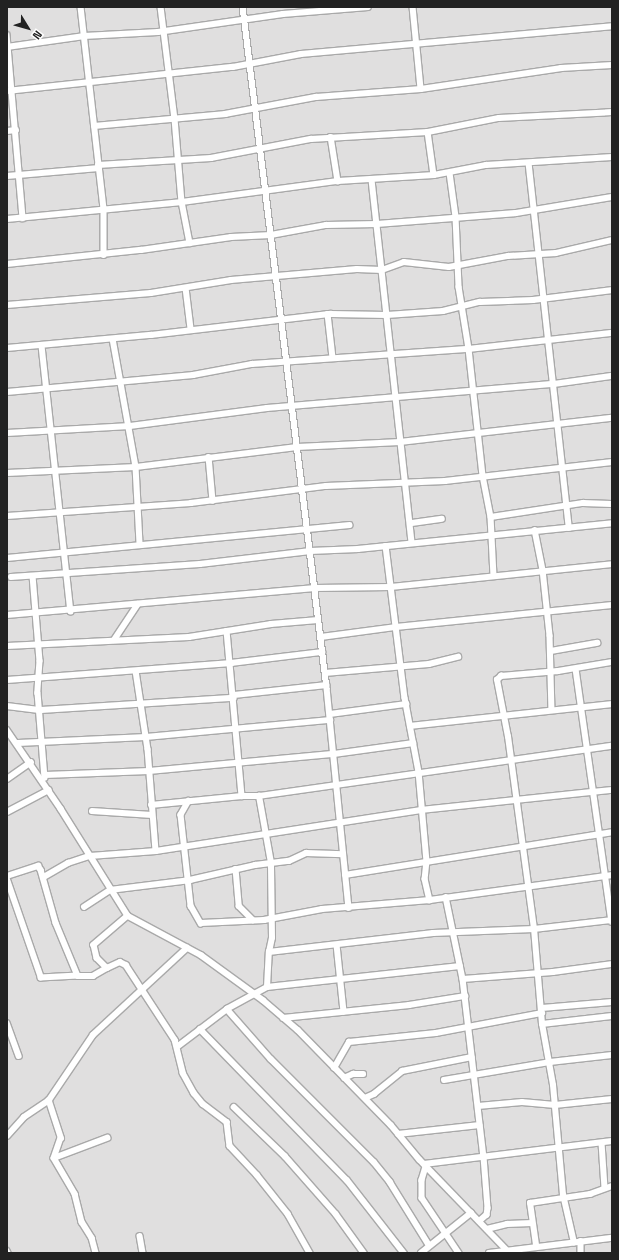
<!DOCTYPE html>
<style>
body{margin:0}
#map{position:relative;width:619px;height:1260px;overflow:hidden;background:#f2efe9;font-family:"Space Grotesk",sans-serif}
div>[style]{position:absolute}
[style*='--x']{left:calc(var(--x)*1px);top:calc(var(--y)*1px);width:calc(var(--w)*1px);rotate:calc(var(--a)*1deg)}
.residential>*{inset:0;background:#e0dfdf;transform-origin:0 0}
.roads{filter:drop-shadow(1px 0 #a9a9a9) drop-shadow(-1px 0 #a9a9a9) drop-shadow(0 1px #a9a9a9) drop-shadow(0 -1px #a9a9a9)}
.minor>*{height:5.5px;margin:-2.75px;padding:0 2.75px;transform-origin:2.75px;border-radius:2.75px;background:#fff}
span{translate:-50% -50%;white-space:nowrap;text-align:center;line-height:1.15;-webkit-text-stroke:3px #fff;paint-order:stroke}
.frame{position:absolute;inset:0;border:8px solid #222;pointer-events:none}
.north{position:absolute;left:8px;top:8px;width:40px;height:40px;-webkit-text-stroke:3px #fff;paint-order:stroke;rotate:127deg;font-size:11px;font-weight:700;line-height:16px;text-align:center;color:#222}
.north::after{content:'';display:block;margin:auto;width:14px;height:18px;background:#222;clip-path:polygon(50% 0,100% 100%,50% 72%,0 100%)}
</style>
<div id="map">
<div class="residential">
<i style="left:7px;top:7px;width:605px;height:1246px"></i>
</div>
<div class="roads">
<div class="minor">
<i style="--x:81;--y:7;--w:202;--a:83.5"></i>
<i style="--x:104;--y:208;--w:47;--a:90"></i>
<i style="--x:161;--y:7;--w:113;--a:82.9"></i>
<i style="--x:175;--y:119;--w:83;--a:85.2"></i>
<i style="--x:182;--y:202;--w:42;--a:79"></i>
<i style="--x:243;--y:7;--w:686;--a:82.97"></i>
<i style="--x:327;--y:688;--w:221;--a:84.3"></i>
<i style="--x:413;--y:7;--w:82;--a:84.4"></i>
<i style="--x:7;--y:35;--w:184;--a:85"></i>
<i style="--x:7;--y:47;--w:78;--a:-8.1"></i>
<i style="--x:84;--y:36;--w:74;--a:-3.1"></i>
<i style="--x:158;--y:32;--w:126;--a:-8.2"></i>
<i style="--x:283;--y:14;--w:85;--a:-4.7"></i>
<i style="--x:7;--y:91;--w:227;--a:-6.1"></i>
<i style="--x:233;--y:67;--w:69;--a:-10.8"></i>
<i style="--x:301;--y:54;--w:312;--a:-5.1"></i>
<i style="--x:94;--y:126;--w:132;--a:-5.2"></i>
<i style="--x:225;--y:114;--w:93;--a:-10.6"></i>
<i style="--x:316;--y:97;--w:105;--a:-4.4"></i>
<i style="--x:421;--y:89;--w:142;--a:-8.5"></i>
<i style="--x:561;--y:68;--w:51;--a:-3.4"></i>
<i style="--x:7;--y:131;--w:9;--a:-6"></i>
<i style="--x:428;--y:132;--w:43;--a:82.1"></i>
<i style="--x:331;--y:137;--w:45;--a:81"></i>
<i style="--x:529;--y:163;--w:367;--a:83.7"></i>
<i style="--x:98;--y:165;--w:113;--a:-3.5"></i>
<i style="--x:211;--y:158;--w:102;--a:-10.8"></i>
<i style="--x:311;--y:139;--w:117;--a:-3.4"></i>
<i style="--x:428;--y:132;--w:72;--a:-11.2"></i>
<i style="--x:499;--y:118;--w:113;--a:-3"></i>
<i style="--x:450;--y:173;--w:44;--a:82.2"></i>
<i style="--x:456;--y:217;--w:70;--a:87.5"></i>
<i style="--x:459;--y:287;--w:63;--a:80.8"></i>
<i style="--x:469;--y:349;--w:128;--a:83.7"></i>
<i style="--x:483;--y:476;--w:42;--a:79"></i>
<i style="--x:491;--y:517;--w:59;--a:87.1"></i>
<i style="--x:7;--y:176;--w:92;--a:-5"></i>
<i style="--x:372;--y:180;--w:364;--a:83.7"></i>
<i style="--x:7;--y:219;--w:176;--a:-5.5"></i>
<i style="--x:182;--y:202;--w:157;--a:-7.7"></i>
<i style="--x:338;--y:181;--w:96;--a:-3.6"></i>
<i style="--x:434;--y:175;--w:53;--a:-10.9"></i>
<i style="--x:486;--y:165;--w:126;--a:-3.6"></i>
<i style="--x:7;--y:264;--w:135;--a:-6"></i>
<i style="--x:141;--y:250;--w:91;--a:-8.2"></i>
<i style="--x:231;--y:237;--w:40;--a:-2.9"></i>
<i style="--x:271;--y:235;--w:56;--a:-10.3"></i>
<i style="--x:326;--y:225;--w:51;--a:-1.1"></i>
<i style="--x:377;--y:224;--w:139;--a:-4.5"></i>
<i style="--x:516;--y:213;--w:97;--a:-9.5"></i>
<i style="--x:186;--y:288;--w:41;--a:83"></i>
<i style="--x:7;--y:305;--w:144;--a:-4.8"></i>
<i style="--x:151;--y:293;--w:81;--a:-9.2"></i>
<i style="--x:231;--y:280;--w:126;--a:-5"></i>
<i style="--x:357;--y:269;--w:25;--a:2"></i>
<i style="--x:382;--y:270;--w:23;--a:-20"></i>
<i style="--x:404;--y:262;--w:45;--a:6.3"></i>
<i style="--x:449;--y:267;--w:60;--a:-10.6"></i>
<i style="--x:508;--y:256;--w:48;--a:-3.6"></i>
<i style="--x:556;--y:253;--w:57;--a:-13.1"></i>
<i style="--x:328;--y:314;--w:44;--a:83.5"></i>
<i style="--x:113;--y:339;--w:130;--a:79.8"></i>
<i style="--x:136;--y:467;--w:77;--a:87"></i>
<i style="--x:42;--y:346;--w:267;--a:83.8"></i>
<i style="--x:7;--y:348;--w:145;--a:-5.2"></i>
<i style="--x:151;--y:335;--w:181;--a:-6.7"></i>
<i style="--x:331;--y:314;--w:56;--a:1"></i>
<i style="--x:387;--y:315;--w:56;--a:-4.1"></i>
<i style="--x:443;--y:311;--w:38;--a:-14"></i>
<i style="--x:480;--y:302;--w:53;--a:-2.2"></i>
<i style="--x:533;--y:300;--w:80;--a:-7.2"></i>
<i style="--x:7;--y:392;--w:187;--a:-5.2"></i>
<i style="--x:193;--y:375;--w:60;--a:-10.6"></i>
<i style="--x:252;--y:364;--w:218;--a:-4"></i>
<i style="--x:469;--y:349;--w:144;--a:-6.4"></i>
<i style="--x:7;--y:433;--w:123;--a:-3.3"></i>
<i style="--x:130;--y:426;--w:138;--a:-7.5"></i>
<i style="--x:267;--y:408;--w:288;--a:-4.8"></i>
<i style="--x:554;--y:384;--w:59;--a:-7.9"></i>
<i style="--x:209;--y:457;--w:44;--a:84.8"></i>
<i style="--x:7;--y:473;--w:129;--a:-2.7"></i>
<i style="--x:136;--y:467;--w:162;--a:-7.1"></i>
<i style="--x:297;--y:447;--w:103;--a:-2.8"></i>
<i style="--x:400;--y:442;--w:213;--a:-6.5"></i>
<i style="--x:7;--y:516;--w:184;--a:-4"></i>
<i style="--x:191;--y:503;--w:136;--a:-7.2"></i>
<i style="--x:326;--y:486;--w:119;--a:-2.4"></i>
<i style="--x:445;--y:481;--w:168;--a:-6.5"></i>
<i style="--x:491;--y:517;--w:93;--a:-8.7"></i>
<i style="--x:583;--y:503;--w:28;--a:2"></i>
<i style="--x:412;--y:523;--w:30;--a:-8"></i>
<i style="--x:535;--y:530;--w:41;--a:78.7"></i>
<i style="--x:543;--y:570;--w:66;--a:83.9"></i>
<i style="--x:550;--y:636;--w:74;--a:88.5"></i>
<i style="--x:386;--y:546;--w:153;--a:82.9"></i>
<i style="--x:405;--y:698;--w:75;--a:79.3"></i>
<i style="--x:419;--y:772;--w:89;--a:84.9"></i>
<i style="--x:427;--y:861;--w:18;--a:96"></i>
<i style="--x:425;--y:879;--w:22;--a:77"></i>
<i style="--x:7;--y:558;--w:344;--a:-5.5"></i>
<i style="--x:33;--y:576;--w:85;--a:85.3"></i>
<i style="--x:40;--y:661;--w:32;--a:94"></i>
<i style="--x:38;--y:693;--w:85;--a:85.3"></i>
<i style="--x:11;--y:577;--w:189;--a:-3.9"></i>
<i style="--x:200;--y:564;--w:111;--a:-6.7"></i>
<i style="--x:310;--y:551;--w:48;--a:-2.4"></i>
<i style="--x:358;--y:549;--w:255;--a:-5.8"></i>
<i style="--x:7;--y:615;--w:309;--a:-5"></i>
<i style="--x:315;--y:588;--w:76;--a:-0.8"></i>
<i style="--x:391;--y:587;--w:222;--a:-5.9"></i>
<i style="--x:227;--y:631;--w:166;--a:84.8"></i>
<i style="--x:242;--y:796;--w:17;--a:0"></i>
<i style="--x:259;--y:796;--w:357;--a:-8.1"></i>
<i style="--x:321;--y:637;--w:76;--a:-7.6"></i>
<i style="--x:396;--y:627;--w:217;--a:-5.8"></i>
<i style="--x:114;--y:640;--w:43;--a:-56.3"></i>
<i style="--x:7;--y:646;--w:182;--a:-2.8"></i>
<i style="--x:189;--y:637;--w:83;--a:-9"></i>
<i style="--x:271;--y:624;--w:47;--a:-4.9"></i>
<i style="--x:551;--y:651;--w:47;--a:-9.9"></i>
<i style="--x:576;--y:669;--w:255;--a:81.9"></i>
<i style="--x:136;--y:671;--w:79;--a:81.3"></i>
<i style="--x:148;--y:749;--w:102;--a:85.5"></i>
<i style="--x:325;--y:673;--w:104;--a:-4.9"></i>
<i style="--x:429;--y:664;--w:30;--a:-14"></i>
<i style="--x:7;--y:680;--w:225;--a:-4.3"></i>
<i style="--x:231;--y:663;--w:92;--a:-6.9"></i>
<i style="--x:234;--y:695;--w:93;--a:-6.2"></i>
<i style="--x:7;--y:706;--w:34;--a:7"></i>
<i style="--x:41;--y:710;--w:193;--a:-3.6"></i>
<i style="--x:330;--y:714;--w:77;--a:-7.5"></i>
<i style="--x:410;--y:726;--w:203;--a:-6.2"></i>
<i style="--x:7;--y:730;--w:96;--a:55.6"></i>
<i style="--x:61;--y:809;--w:126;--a:57.9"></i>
<i style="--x:128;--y:916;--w:83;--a:28.1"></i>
<i style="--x:201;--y:955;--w:77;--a:36"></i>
<i style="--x:263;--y:1000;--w:46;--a:40.6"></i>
<i style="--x:298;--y:1030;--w:133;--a:45.6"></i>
<i style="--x:391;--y:1125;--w:45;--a:50.4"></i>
<i style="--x:420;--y:1160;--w:124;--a:46"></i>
<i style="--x:18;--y:743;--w:128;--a:-2.7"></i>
<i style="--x:146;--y:737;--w:185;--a:-5.3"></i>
<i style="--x:45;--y:775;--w:104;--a:-2.2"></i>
<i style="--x:149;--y:771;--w:186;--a:-5.3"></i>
<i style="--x:334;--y:754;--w:80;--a:-7.9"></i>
<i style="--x:7;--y:779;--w:29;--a:-35"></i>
<i style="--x:189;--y:801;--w:16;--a:120"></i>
<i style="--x:181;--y:815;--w:92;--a:83.7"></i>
<i style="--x:191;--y:906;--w:20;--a:60"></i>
<i style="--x:201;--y:923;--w:63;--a:-2.7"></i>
<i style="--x:264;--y:920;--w:59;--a:-10.7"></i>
<i style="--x:322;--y:909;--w:108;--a:-4.8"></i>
<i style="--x:430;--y:900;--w:184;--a:-7.8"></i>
<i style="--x:151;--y:805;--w:91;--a:-5.6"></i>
<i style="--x:92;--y:811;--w:60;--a:3.8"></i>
<i style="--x:7;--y:812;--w:47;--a:-27.6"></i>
<i style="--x:236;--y:869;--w:37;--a:85"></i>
<i style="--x:239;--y:906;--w:20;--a:45"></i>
<i style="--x:345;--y:875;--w:270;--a:-9.1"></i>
<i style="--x:7;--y:876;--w:33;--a:-18"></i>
<i style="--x:38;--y:866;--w:5;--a:53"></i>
<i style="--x:41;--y:870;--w:55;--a:74.2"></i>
<i style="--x:56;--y:923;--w:57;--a:67.5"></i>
<i style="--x:78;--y:976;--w:37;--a:177"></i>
<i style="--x:41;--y:978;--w:104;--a:-109.1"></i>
<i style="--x:44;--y:877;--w:28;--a:-30"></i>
<i style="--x:68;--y:863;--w:23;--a:-18"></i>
<i style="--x:90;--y:856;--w:66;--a:-4.3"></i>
<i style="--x:156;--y:851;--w:268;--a:-8.8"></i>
<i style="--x:421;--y:810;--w:192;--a:-6"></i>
<i style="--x:446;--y:897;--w:84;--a:78.3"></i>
<i style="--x:463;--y:979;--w:179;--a:83.3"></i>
<i style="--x:484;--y:1157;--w:51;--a:85.5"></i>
<i style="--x:488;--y:1208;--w:7;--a:98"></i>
<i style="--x:487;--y:1215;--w:9;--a:139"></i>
<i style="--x:84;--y:907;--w:31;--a:-33"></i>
<i style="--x:110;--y:890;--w:81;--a:-7.1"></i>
<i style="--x:190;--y:880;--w:67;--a:-13"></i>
<i style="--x:255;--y:865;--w:34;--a:-7"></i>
<i style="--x:289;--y:861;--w:19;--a:-25"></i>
<i style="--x:306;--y:853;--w:37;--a:2"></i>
<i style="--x:128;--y:916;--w:45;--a:139.5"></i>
<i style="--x:94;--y:945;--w:13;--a:77"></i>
<i style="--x:97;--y:958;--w:14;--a:45"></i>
<i style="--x:107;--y:968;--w:14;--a:-25"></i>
<i style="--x:120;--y:962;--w:7;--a:27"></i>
<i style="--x:126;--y:965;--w:90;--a:56.8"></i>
<i style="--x:175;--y:1040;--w:34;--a:76"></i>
<i style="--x:183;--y:1073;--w:23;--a:61"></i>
<i style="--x:194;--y:1093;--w:14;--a:51"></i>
<i style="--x:203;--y:1104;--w:30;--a:37"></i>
<i style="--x:227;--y:1122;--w:24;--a:83"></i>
<i style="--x:230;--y:1146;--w:40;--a:47"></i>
<i style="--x:257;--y:1175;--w:50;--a:51.5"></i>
<i style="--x:288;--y:1214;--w:45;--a:60.6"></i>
<i style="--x:337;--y:945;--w:67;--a:84"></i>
<i style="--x:269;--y:952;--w:165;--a:-6.6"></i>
<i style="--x:433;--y:933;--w:101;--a:-2.3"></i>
<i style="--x:534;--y:929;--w:79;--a:-6.6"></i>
<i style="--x:78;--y:976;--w:15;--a:0"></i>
<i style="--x:93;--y:976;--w:16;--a:-30"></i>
<i style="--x:463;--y:979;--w:90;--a:-4.4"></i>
<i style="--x:553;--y:972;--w:60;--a:-7.7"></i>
<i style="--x:267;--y:987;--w:194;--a:-6.2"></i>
<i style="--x:542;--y:1008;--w:70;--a:-4.9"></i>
<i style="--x:227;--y:1009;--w:67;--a:48.7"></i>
<i style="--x:271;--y:1059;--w:146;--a:45"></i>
<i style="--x:374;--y:1162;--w:26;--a:51"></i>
<i style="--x:390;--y:1182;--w:74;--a:58.2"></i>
<i style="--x:283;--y:1018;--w:127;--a:-5.9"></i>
<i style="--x:409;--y:1005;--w:57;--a:-9.1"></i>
<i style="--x:7;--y:1023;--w:35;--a:70"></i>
<i style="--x:542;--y:1024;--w:70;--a:-6.5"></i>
<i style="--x:200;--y:1029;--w:211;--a:45.8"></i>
<i style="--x:347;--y:1180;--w:93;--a:52"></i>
<i style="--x:177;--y:1047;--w:63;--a:-37.2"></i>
<i style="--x:227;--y:1009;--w:46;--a:-28.8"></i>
<i style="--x:267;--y:987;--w:35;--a:-87"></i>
<i style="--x:269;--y:952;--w:14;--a:-78"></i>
<i style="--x:272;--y:938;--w:75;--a:-90.8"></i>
<i style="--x:271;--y:863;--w:68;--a:-100.2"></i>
<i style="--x:334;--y:1068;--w:30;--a:-60"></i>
<i style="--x:349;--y:1042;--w:87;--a:-5.9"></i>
<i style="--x:436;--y:1033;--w:108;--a:-10.7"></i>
<i style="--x:344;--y:1078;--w:10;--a:-24"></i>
<i style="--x:353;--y:1074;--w:10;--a:0"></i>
<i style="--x:444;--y:1080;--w:108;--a:-9.6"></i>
<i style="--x:550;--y:1062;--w:62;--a:-6.4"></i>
<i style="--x:365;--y:1098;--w:10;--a:-24"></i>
<i style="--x:374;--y:1094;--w:36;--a:-39"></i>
<i style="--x:402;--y:1071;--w:71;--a:-11.3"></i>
<i style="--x:49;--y:1100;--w:40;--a:72"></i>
<i style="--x:61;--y:1138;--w:21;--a:109"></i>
<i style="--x:54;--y:1158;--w:42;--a:59.7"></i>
<i style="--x:75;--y:1194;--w:29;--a:76"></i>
<i style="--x:82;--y:1222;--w:19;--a:58"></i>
<i style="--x:92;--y:1238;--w:16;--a:75"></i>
<i style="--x:478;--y:1106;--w:44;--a:-5.2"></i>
<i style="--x:522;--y:1102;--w:33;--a:5"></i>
<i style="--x:555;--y:1105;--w:57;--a:-6"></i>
<i style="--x:234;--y:1107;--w:71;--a:43.9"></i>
<i style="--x:285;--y:1156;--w:77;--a:48.7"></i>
<i style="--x:336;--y:1214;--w:48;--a:54.3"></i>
<i style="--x:398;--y:1134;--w:82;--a:-6.3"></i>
<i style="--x:7;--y:1136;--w:25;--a:-48"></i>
<i style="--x:24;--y:1117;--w:30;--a:-34"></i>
<i style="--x:49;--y:1100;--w:78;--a:-55.9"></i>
<i style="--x:93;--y:1035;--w:128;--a:-42.8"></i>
<i style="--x:602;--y:1143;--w:45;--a:86.2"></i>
<i style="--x:54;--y:1158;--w:57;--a:-20.7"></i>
<i style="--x:424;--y:1164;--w:189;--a:-7"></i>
<i style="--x:426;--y:1167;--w:14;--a:107"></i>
<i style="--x:422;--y:1180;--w:18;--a:90"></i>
<i style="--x:422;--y:1198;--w:66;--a:56.1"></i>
<i style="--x:487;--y:1229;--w:21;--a:-14"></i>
<i style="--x:507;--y:1224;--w:25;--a:-2"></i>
<i style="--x:140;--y:1236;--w:17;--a:80"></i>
<i style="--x:581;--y:1241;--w:12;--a:90"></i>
<i style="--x:574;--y:1243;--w:49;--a:-102.9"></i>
<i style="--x:563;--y:1195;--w:110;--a:-95.2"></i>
<i style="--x:553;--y:1085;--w:62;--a:-100.2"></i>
<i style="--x:542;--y:1024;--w:95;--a:-94.8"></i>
<i style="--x:534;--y:929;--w:194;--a:-97.7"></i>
<i style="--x:508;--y:737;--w:58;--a:-100.9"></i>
<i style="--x:497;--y:680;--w:6;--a:-45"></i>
<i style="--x:501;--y:676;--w:57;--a:-5"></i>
<i style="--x:558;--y:671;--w:55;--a:-9.5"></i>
<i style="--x:536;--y:1245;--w:42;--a:-98.1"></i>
<i style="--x:530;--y:1203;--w:61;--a:-8.5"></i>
<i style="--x:590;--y:1194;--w:23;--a:-20"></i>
<i style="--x:7;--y:1251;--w:2;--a:63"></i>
<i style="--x:421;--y:1253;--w:64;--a:-38.7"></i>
<i style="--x:489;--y:1253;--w:124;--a:-7"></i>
</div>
</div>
<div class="frame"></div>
<div class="north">N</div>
</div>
